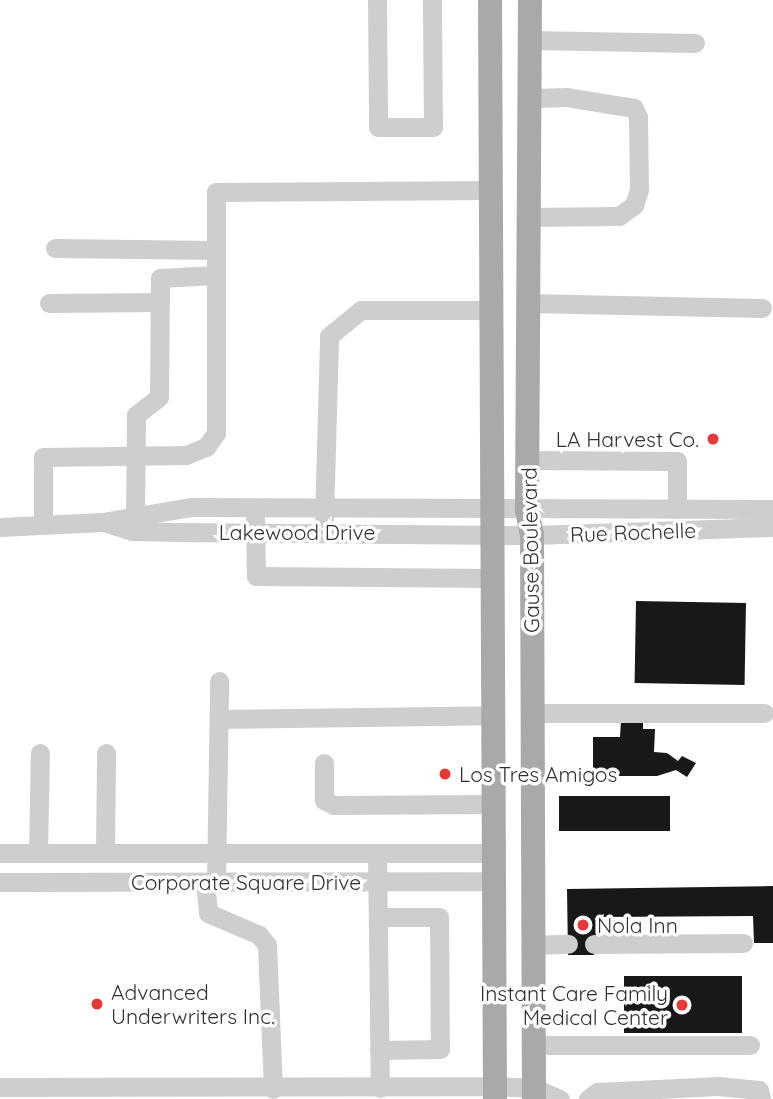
<!DOCTYPE html>
<style>
body{margin:0}
#map{position:relative;width:773px;height:1099px;overflow:hidden;background:#fff;font-family:Quicksand,sans-serif}
div>[style]{position:absolute}
[style*='--x']{left:calc(var(--x)*1px);top:calc(var(--y)*1px);width:calc(var(--w)*1px);rotate:calc(var(--a)*1deg)}
.building>*{inset:0;background:#181818;transform-origin:0 0}
.minor>*{height:19px;margin:-9.5px;padding:0 9.5px;transform-origin:9.5px;border-radius:9.5px;background:#cecece}
.major>*{height:24px;margin:-12px;padding:0 12px;transform-origin:12px;border-radius:12px;background:#a9a9a9}
.dots>*{width:19px;height:19px;translate:-50% -50%;box-sizing:border-box;border:4px solid #fff;border-radius:50%}
span{translate:-50% -50%;white-space:nowrap;text-align:center;line-height:1.15;-webkit-text-stroke:7px #fff;paint-order:stroke}
.poi-label{font-size:21px;color:#313131}
.right{translate:-100% -50%;text-align:right}
.left{translate:0 -50%;text-align:left}
.street-label{font-size:21px;color:#313131}
</style>
<div id="map">
<div class="building">
<i style="left:636px;top:601px;width:110px;height:82px;rotate:1deg"></i>
<i style="clip-path:polygon(621px 721px,643px 721px,643px 729px,655px 729px,654px 752px,667px 753px,678px 761px,682px 756px,696px 763px,687px 777px,676px 770px,657px 776px,593px 776px,593px 737px,620px 737px)"></i>
<i style="left:670px;top:796px;width:35px;height:111px;rotate:90deg"></i>
<i style="clip-path:polygon(773px 886px,773px 943px,754px 943px,753px 916px,599px 917px,594px 955px,568px 955px,567px 889px)"></i>
<i style="left:742px;top:976px;width:57px;height:118px;rotate:90deg"></i>
</div>
<div class="minor">
<i style="--x:377;--y:0;--w:127;--a:89.5"></i>
<i style="--x:378;--y:127;--w:55;--a:0"></i>
<i style="--x:433;--y:127;--w:127;--a:-90.5"></i>
<i style="--x:530;--y:40;--w:165;--a:1"></i>
<i style="--x:529;--y:217;--w:90;--a:-0.6"></i>
<i style="--x:619;--y:216;--w:19;--a:-36"></i>
<i style="--x:634;--y:205;--w:16;--a:-72"></i>
<i style="--x:639;--y:190;--w:73;--a:-90.8"></i>
<i style="--x:638;--y:117;--w:10;--a:-114"></i>
<i style="--x:634;--y:108;--w:68;--a:-170.7"></i>
<i style="--x:567;--y:97;--w:37;--a:178"></i>
<i style="--x:55;--y:248;--w:161;--a:0.7"></i>
<i style="--x:49;--y:303;--w:111;--a:-0.5"></i>
<i style="--x:528;--y:303;--w:234;--a:1.2"></i>
<i style="--x:528;--y:460;--w:149;--a:0.4"></i>
<i style="--x:677;--y:461;--w:48;--a:90"></i>
<i style="--x:135;--y:513;--w:98;--a:-89.4"></i>
<i style="--x:136;--y:415;--w:29;--a:-38"></i>
<i style="--x:159;--y:397;--w:119;--a:-89.5"></i>
<i style="--x:160;--y:278;--w:56;--a:-3.1"></i>
<i style="--x:255;--y:519;--w:57;--a:89"></i>
<i style="--x:256;--y:576;--w:236;--a:0.5"></i>
<i style="--x:324;--y:519;--w:183;--a:-88.4"></i>
<i style="--x:329;--y:336;--w:41;--a:-39.1"></i>
<i style="--x:361;--y:310;--w:131;--a:0"></i>
<i style="--x:103;--y:522;--w:31;--a:17"></i>
<i style="--x:133;--y:531;--w:44;--a:1.3"></i>
<i style="--x:177;--y:532;--w:355;--a:0.5"></i>
<i style="--x:532;--y:535;--w:241;--a:-1.9"></i>
<i style="--x:43;--y:525;--w:68;--a:-90"></i>
<i style="--x:43;--y:457;--w:143;--a:-0.8"></i>
<i style="--x:186;--y:455;--w:22;--a:-22"></i>
<i style="--x:206;--y:447;--w:17;--a:-54"></i>
<i style="--x:216;--y:433;--w:241;--a:-90"></i>
<i style="--x:216;--y:192;--w:275;--a:-0.4"></i>
<i style="--x:0;--y:527;--w:102;--a:-2.8"></i>
<i style="--x:102;--y:522;--w:91;--a:-9.5"></i>
<i style="--x:192;--y:507;--w:581;--a:0.2"></i>
<i style="--x:532;--y:713;--w:232;--a:0"></i>
<i style="--x:219;--y:719;--w:273;--a:-0.8"></i>
<i style="--x:324;--y:763;--w:37;--a:90"></i>
<i style="--x:324;--y:800;--w:11;--a:27"></i>
<i style="--x:334;--y:805;--w:158;--a:-0.4"></i>
<i style="--x:0;--y:853;--w:492;--a:0"></i>
<i style="--x:38;--y:853;--w:100;--a:-88.9"></i>
<i style="--x:105;--y:853;--w:100;--a:-89.4"></i>
<i style="--x:377;--y:853;--w:235;--a:89.3"></i>
<i style="--x:0;--y:882;--w:493;--a:-0.1"></i>
<i style="--x:205;--y:883;--w:30;--a:84"></i>
<i style="--x:208;--y:913;--w:56;--a:23.3"></i>
<i style="--x:259;--y:935;--w:13;--a:51"></i>
<i style="--x:267;--y:945;--w:144;--a:87.6"></i>
<i style="--x:216;--y:883;--w:202;--a:-89.1"></i>
<i style="--x:378;--y:917;--w:61;--a:0"></i>
<i style="--x:439;--y:917;--w:132;--a:89.6"></i>
<i style="--x:440;--y:1049;--w:61;--a:179.1"></i>
<i style="--x:594;--y:944;--w:149;--a:-0.4"></i>
<i style="--x:532;--y:945;--w:36;--a:-2"></i>
<i style="--x:532;--y:1045;--w:218;--a:0"></i>
<i style="--x:0;--y:1087;--w:494;--a:-0.1"></i>
<i style="--x:494;--y:1086;--w:40;--a:2.9"></i>
<i style="--x:534;--y:1088;--w:28;--a:23"></i>
<i style="--x:588;--y:1099;--w:11;--a:-38"></i>
<i style="--x:597;--y:1092;--w:121;--a:-2.8"></i>
<i style="--x:718;--y:1086;--w:41;--a:5.6"></i>
<i style="--x:759;--y:1090;--w:9;--a:77"></i>
</div>
<div class="major">
<i style="--x:490;--y:0;--w:1099;--a:89.74"></i>
<i style="--x:530;--y:0;--w:510;--a:90.34"></i>
<i style="--x:527;--y:510;--w:25;--a:79"></i>
<i style="--x:532;--y:535;--w:564;--a:89.8"></i>
</div>
<div class="dots">
<i style="left:713px;top:439px;background:#e63836"></i>
<i style="left:445px;top:774px;background:#e63836"></i>
<i style="left:583px;top:925px;background:#e63836"></i>
<i style="left:97px;top:1004px;background:#e63836"></i>
<i style="left:682px;top:1005px;background:#e63836"></i>
</div>
<div class="poi-label">
<span class="right" style="left:699px;top:439px">LA Harvest Co.</span>
<span class="left" style="left:459px;top:774px">Los Tres Amigos</span>
<span class="left" style="left:597px;top:925px">Nola Inn</span>
<span class="left" style="left:111px;top:1004px">Advanced<br>Underwriters Inc.</span>
<span class="right" style="left:668px;top:1005px">Instant Care Family<br>Medical Center</span>
</div>
<div class="street-label">
<span style="left:297px;top:532px">Lakewood Drive</span>
<span style="left:633px;top:532px;rotate:-2deg">Rue Rochelle</span>
<span style="left:530px;top:550px;rotate:-91deg">Gause Boulevard</span>
<span style="left:246px;top:882px">Corporate Square Drive</span>
</div>
</div>
